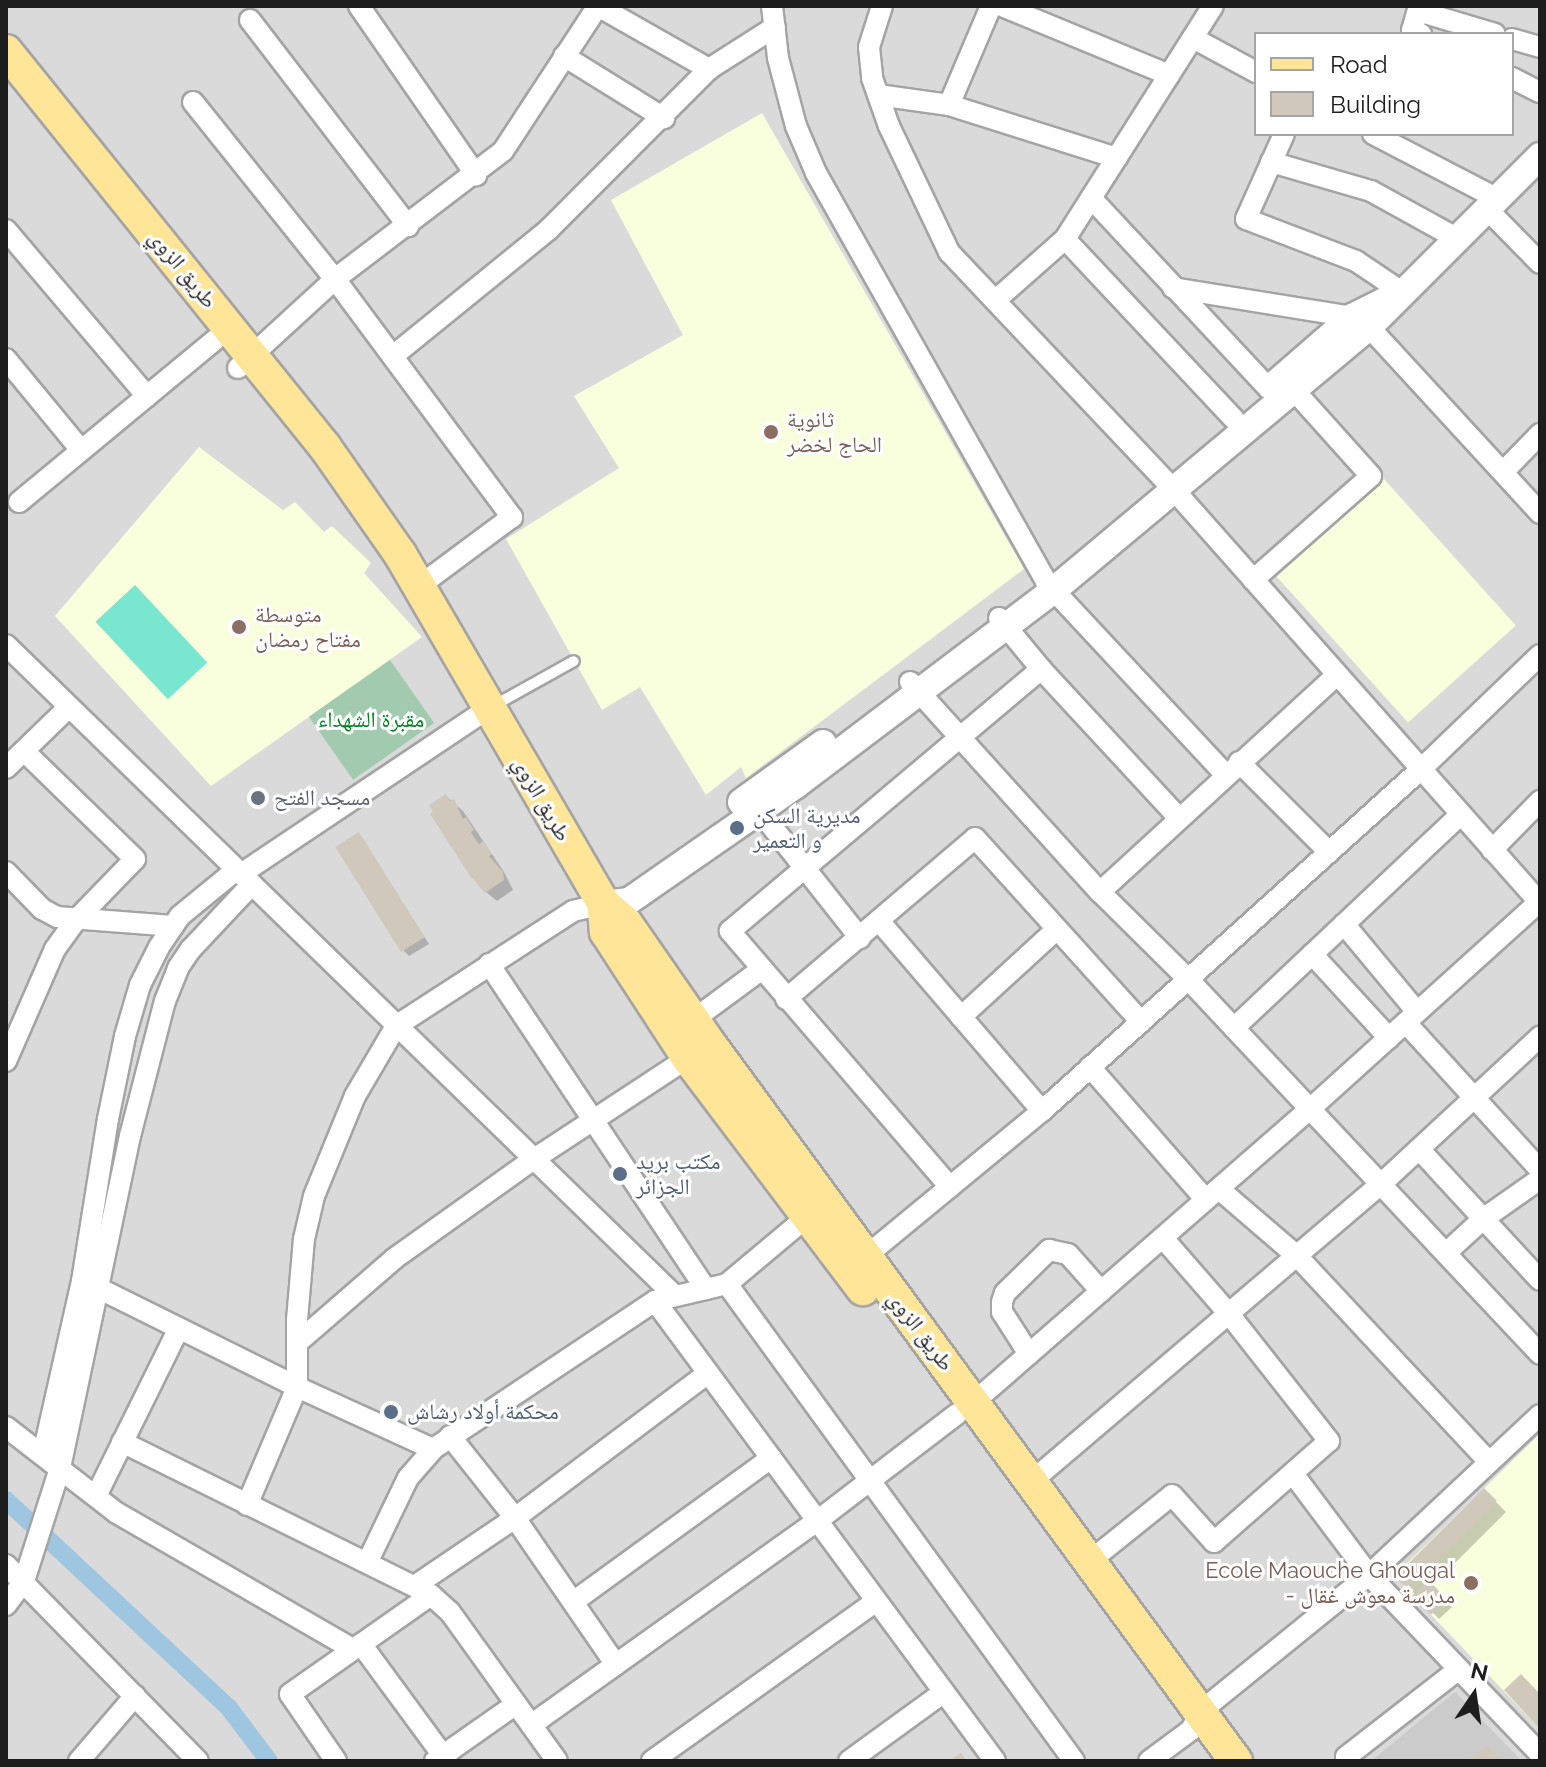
<!DOCTYPE html>
<meta charset="utf-8">
<style>
body{margin:0}
#map{position:relative;width:1546px;height:1767px;overflow:hidden;background:#efede2;font-family:Raleway,"Noto Naskh Arabic",sans-serif}
div>[style]{position:absolute}
[style*='--x']{left:calc(var(--x)*1px);top:calc(var(--y)*1px);width:calc(var(--w)*1px);rotate:calc(var(--a)*1deg)}
.residential>*{inset:0;background:#dbdada}
.education>*{inset:0;background:#f9ffdc;transform-origin:0 0}
.religious>*{inset:0;background:#cbcbcb}
.cemetery>*{inset:0;background:#a1caaf;transform-origin:0 0}
.pitch>*{inset:0;background:#79e6d0;transform-origin:0 0}
.shadow>*{inset:0;background:#0003}
.canal>*{height:18px;margin:-9px;padding:0 9px;transform-origin:9px;border-radius:9px;background:#9fc6e1}
.building>*{inset:0;background:#d0c8bb;transform-origin:0 0}
.roads{filter:drop-shadow(2px 0 #a4a4a4) drop-shadow(-2px 0 #a4a4a4) drop-shadow(0 2px #a4a4a4) drop-shadow(0 -2px #a4a4a4)}
.service>*{height:10px;margin:-5px;padding:0 5px;transform-origin:5px;border-radius:5px;background:#fff}
.minor>*{height:20px;margin:-10px;padding:0 10px;transform-origin:10px;border-radius:10px;background:#fff}
.tertiary>*{height:26px;margin:-13px;padding:0 13px;transform-origin:13px;border-radius:13px;background:#fff}
.primary>*{height:32px;margin:-16px;padding:0 16px;transform-origin:16px;border-radius:16px;background:#ffe598}
.dots>*{width:22px;height:22px;translate:-50% -50%;box-sizing:border-box;border:4px solid #fff;border-radius:50%}
span{translate:-50% -50%;white-space:nowrap;text-align:center;line-height:1.15;-webkit-text-stroke:6px #fff;paint-order:stroke}
.street-label{font-size:22px;color:#1d1d1d}
.education-label{font-size:22px;color:#785e54}
.left{translate:0 -50%;text-align:left}
.right{translate:-100% -50%;text-align:right}
.park-label{font-size:22px;color:#028425}
.worship-label{font-size:22px;color:#5b616d}
.service-label{font-size:22px;color:#4e5e75}
.frame{position:absolute;inset:0;border:8px solid #1d1d1d;pointer-events:none}
.legend{position:absolute;left:1254px;top:32px;width:260px;height:104px;box-sizing:border-box;background:#fff;border:2px solid #a5a5a5;margin:0;padding:10px 14px;list-style:none;font-size:24px;color:#1d1d1d}
.legend li{display:flex;align-items:center;gap:16px;height:40px}
.legend b{width:40px;border:2px solid #a5a5a5}
.north{position:absolute;left:1434px;top:1655px;width:80px;height:80px;-webkit-text-stroke:6px #fff;paint-order:stroke;rotate:13deg;font-size:22px;font-weight:700;line-height:32px;text-align:center;color:#1d1d1d}
.north::after{content:'';display:block;margin:auto;width:28px;height:36px;background:#1d1d1d;clip-path:polygon(50% 0,100% 100%,50% 72%,0 100%)}
</style>
<div id="map">
<div class="residential">
<i style="clip-path:polygon(evenodd,6px 6px,1540px 6px,1540px 1761px,6px 1761px,6px 6px,1256px 34px,1512px 34px,1512px 134px,1256px 134px,1256px 34px)"></i>
</div>
<div class="education">
<i style="clip-path:polygon(762px 113px,1024px 569px,746px 778px,741px 767px,706px 795px,640px 687px,602px 710px,506px 539px,619px 468px,574px 396px,683px 335px,611px 200px)"></i>
<i style="clip-path:polygon(199px 447px,283px 510px,295px 502px,324px 532px,332px 526px,371px 563px,364px 573px,422px 637px,211px 786px,55px 616px)"></i>
<i style="left:1384px;top:479px;width:197px;height:145px;rotate:48deg"></i>
<i style="clip-path:polygon(1540px 1434px,1540px 1729px,1394px 1576px)"></i>
</div>
<div class="religious">
<i style="clip-path:polygon(1455px 1692px,1522px 1761px,1371px 1761px)"></i>
</div>
<div class="cemetery">
<i style="left:390px;top:660px;width:77px;height:99px;rotate:55deg"></i>
</div>
<div class="pitch">
<i style="left:135px;top:585px;width:106px;height:54px;rotate:47deg"></i>
</div>
<div class="shadow">
<i style="clip-path:polygon(446px 796px,463px 811px,504px 872px,513px 890px,497px 901px,480px 887px)"></i>
<i style="clip-path:polygon(359px 835px,429px 944px,409px 956px,403px 950px)"></i>
<i style="clip-path:polygon(1484px 1490px,1506px 1512px,1432px 1586px,1452px 1607px,1439px 1619px,1397px 1576px)"></i>
</div>
<div class="canal">
<i style="--x:6;--y:1500;--w:305;--a:43"></i>
<i style="--x:229;--y:1708;--w:66;--a:53"></i>
</div>
<div class="building">
<i style="clip-path:polygon(446px 794px,450px 801px,454px 799px,463px 819px,466px 817px,474px 830px,471px 832px,474px 837px,479px 844px,483px 841px,492px 854px,489px 856px,503px 872px,504px 880px,485px 893px,470px 876px,430px 814px,433px 812px,429px 805px)"></i>
<i style="left:359px;top:832px;width:124px;height:28px;rotate:58deg"></i>
<i style="left:1484px;top:1488px;width:18px;height:126px;rotate:45deg"></i>
<i style="left:1429px;top:1580px;width:27px;height:22px;rotate:48deg"></i>
<i style="clip-path:polygon(1521px 1674px,1540px 1694px,1540px 1729px,1504px 1690px)"></i>
<i style="clip-path:polygon(1486px 1745px,1502px 1761px,1469px 1761px)"></i>
<i style="clip-path:polygon(961px 1753px,967px 1761px,949px 1761px)"></i>
</div>
<div class="roads">
<div class="service">
<i style="--x:495;--y:705;--w:90;--a:-29.1"></i>
</div>
<div class="minor">
<i style="--x:359;--y:6;--w:206;--a:55.3"></i>
<i style="--x:598;--y:6;--w:128;--a:29.6"></i>
<i style="--x:772;--y:6;--w:52;--a:83.4"></i>
<i style="--x:778;--y:58;--w:70;--a:75.2"></i>
<i style="--x:796;--y:126;--w:51;--a:66.9"></i>
<i style="--x:816;--y:173;--w:469;--a:60.6"></i>
<i style="--x:1046;--y:582;--w:264;--a:47"></i>
<i style="--x:882;--y:6;--w:43;--a:107.6"></i>
<i style="--x:869;--y:47;--w:31;--a:84"></i>
<i style="--x:872;--y:78;--w:51;--a:70.5"></i>
<i style="--x:889;--y:126;--w:140;--a:64.5"></i>
<i style="--x:949;--y:252;--w:328;--a:46.6"></i>
<i style="--x:1174;--y:490;--w:552;--a:48.45"></i>
<i style="--x:1002;--y:6;--w:181;--a:22.4"></i>
<i style="--x:1419;--y:6;--w:25;--a:106"></i>
<i style="--x:1412;--y:30;--w:10;--a:24"></i>
<i style="--x:1418;--y:11;--w:80;--a:16.6"></i>
<i style="--x:250;--y:20;--w:260;--a:52.5"></i>
<i style="--x:1193;--y:38;--w:72;--a:28.4"></i>
<i style="--x:1512;--y:39;--w:29;--a:16"></i>
<i style="--x:564;--y:56;--w:118;--a:31.8"></i>
<i style="--x:1512;--y:78;--w:31;--a:27"></i>
<i style="--x:878;--y:95;--w:72;--a:8"></i>
<i style="--x:949;--y:105;--w:108;--a:-67"></i>
<i style="--x:193;--y:102;--w:227;--a:51.3"></i>
<i style="--x:335;--y:279;--w:211;--a:-37.3"></i>
<i style="--x:503;--y:151;--w:173;--a:-56.8"></i>
<i style="--x:949;--y:105;--w:176;--a:17.5"></i>
<i style="--x:1284;--y:134;--w:93;--a:114.1"></i>
<i style="--x:1246;--y:219;--w:118;--a:20.9"></i>
<i style="--x:1356;--y:261;--w:55;--a:34"></i>
<i style="--x:1373;--y:134;--w:139;--a:27.5"></i>
<i style="--x:1271;--y:162;--w:104;--a:16.2"></i>
<i style="--x:1371;--y:191;--w:97;--a:28.9"></i>
<i style="--x:1091;--y:198;--w:261;--a:47"></i>
<i style="--x:1486;--y:208;--w:77;--a:45.5"></i>
<i style="--x:6;--y:230;--w:218;--a:49.7"></i>
<i style="--x:1065;--y:239;--w:247;--a:46.8"></i>
<i style="--x:1173;--y:288;--w:181;--a:9.2"></i>
<i style="--x:997;--y:299;--w:91;--a:-41.4"></i>
<i style="--x:1065;--y:239;--w:276;--a:-57.6"></i>
<i style="--x:1369;--y:327;--w:253;--a:47.4"></i>
<i style="--x:393;--y:356;--w:201;--a:-39.1"></i>
<i style="--x:549;--y:229;--w:226;--a:-45"></i>
<i style="--x:709;--y:69;--w:78;--a:-32.5"></i>
<i style="--x:6;--y:359;--w:118;--a:50.5"></i>
<i style="--x:238;--y:368;--w:132;--a:-42.5"></i>
<i style="--x:335;--y:279;--w:297;--a:53.4"></i>
<i style="--x:512;--y:517;--w:116;--a:143.4"></i>
<i style="--x:1504;--y:471;--w:52;--a:-45.8"></i>
<i style="--x:19;--y:502;--w:254;--a:-39.6"></i>
<i style="--x:1253;--y:580;--w:157;--a:-41.4"></i>
<i style="--x:1371;--y:476;--w:129;--a:-131.9"></i>
<i style="--x:999;--y:618;--w:66;--a:50.5"></i>
<i style="--x:1041;--y:669;--w:202;--a:47.2"></i>
<i style="--x:6;--y:645;--w:933;--a:44.22"></i>
<i style="--x:910;--y:682;--w:283;--a:47.9"></i>
<i style="--x:1100;--y:892;--w:124;--a:44.7"></i>
<i style="--x:1188;--y:979;--w:514;--a:46.81"></i>
<i style="--x:1239;--y:762;--w:127;--a:45"></i>
<i style="--x:6;--y:768;--w:88;--a:-44.1"></i>
<i style="--x:751;--y:800;--w:176;--a:51.7"></i>
<i style="--x:1492;--y:850;--w:69;--a:-45.6"></i>
<i style="--x:6;--y:872;--w:52;--a:45.8"></i>
<i style="--x:42;--y:909;--w:17;--a:28"></i>
<i style="--x:57;--y:917;--w:116;--a:4.4"></i>
<i style="--x:241;--y:874;--w:298;--a:-33.8"></i>
<i style="--x:1100;--y:892;--w:321;--a:-42.5"></i>
<i style="--x:880;--y:922;--w:249;--a:49.4"></i>
<i style="--x:1344;--y:924;--w:114;--a:50.3"></i>
<i style="--x:1312;--y:954;--w:114;--a:47.5"></i>
<i style="--x:489;--y:964;--w:391;--a:56.3"></i>
<i style="--x:786;--y:999;--w:248;--a:-40.4"></i>
<i style="--x:975;--y:838;--w:248;--a:47.9"></i>
<i style="--x:961;--y:1017;--w:130;--a:-42.5"></i>
<i style="--x:693;--y:1020;--w:86;--a:-36.5"></i>
<i style="--x:1406;--y:1023;--w:199;--a:47.6"></i>
<i style="--x:1234;--y:1028;--w:311;--a:-43.3"></i>
<i style="--x:6;--y:1061;--w:122;--a:-66.4"></i>
<i style="--x:55;--y:949;--w:34;--a:-54"></i>
<i style="--x:75;--y:921;--w:86;--a:-45.9"></i>
<i style="--x:135;--y:859;--w:155;--a:-135.8"></i>
<i style="--x:1090;--y:1067;--w:176;--a:48.9"></i>
<i style="--x:1419;--y:1149;--w:178;--a:47.3"></i>
<i style="--x:950;--y:1187;--w:338;--a:-130.7"></i>
<i style="--x:730;--y:931;--w:407;--a:-40.1"></i>
<i style="--x:1219;--y:1189;--w:103;--a:40.7"></i>
<i style="--x:1297;--y:1256;--w:282;--a:47"></i>
<i style="--x:1446;--y:1253;--w:50;--a:-42.6"></i>
<i style="--x:1483;--y:1219;--w:70;--a:-35.1"></i>
<i style="--x:866;--y:1256;--w:228;--a:-39.5"></i>
<i style="--x:1042;--y:1111;--w:509;--a:-42.05"></i>
<i style="--x:1420;--y:770;--w:166;--a:-43.8"></i>
<i style="--x:727;--y:1284;--w:590;--a:53.97"></i>
<i style="--x:100;--y:1289;--w:220;--a:26.4"></i>
<i style="--x:297;--y:1387;--w:149;--a:24.5"></i>
<i style="--x:655;--y:1301;--w:572;--a:53.53"></i>
<i style="--x:297;--y:1343;--w:130;--a:-40.9"></i>
<i style="--x:395;--y:1258;--w:171;--a:-35.5"></i>
<i style="--x:534;--y:1159;--w:184;--a:-33.3"></i>
<i style="--x:1029;--y:1354;--w:50;--a:-122.7"></i>
<i style="--x:1002;--y:1312;--w:10;--a:-90"></i>
<i style="--x:1002;--y:1302;--w:9;--a:-72"></i>
<i style="--x:1005;--y:1293;--w:62;--a:-44.3"></i>
<i style="--x:1049;--y:1250;--w:19;--a:12"></i>
<i style="--x:1068;--y:1254;--w:50;--a:48.3"></i>
<i style="--x:974;--y:1402;--w:446;--a:-41.1"></i>
<i style="--x:1310;--y:1109;--w:309;--a:-42.1"></i>
<i style="--x:6;--y:1427;--w:140;--a:37.8"></i>
<i style="--x:117;--y:1513;--w:272;--a:30"></i>
<i style="--x:450;--y:1436;--w:105;--a:51.6"></i>
<i style="--x:515;--y:1518;--w:178;--a:55.5"></i>
<i style="--x:122;--y:1442;--w:345;--a:26.3"></i>
<i style="--x:431;--y:1595;--w:25;--a:42"></i>
<i style="--x:450;--y:1612;--w:183;--a:54.3"></i>
<i style="--x:43;--y:1454;--w:177;--a:-77.3"></i>
<i style="--x:82;--y:1281;--w:164;--a:-80.9"></i>
<i style="--x:108;--y:1119;--w:85;--a:-78.4"></i>
<i style="--x:125;--y:1036;--w:53;--a:-73.6"></i>
<i style="--x:140;--y:985;--w:42;--a:-63.4"></i>
<i style="--x:159;--y:947;--w:37;--a:-56"></i>
<i style="--x:180;--y:916;--w:72;--a:-39.4"></i>
<i style="--x:1294;--y:1475;--w:125;--a:53.1"></i>
<i style="--x:1369;--y:1575;--w:248;--a:46.3"></i>
<i style="--x:1032;--y:1481;--w:458;--a:-40.4"></i>
<i style="--x:1381;--y:1184;--w:217;--a:-42.8"></i>
<i style="--x:96;--y:1496;--w:187;--a:-63.7"></i>
<i style="--x:247;--y:1505;--w:128;--a:-67"></i>
<i style="--x:297;--y:1387;--w:67;--a:-90"></i>
<i style="--x:297;--y:1320;--w:81;--a:-85.1"></i>
<i style="--x:304;--y:1239;--w:44;--a:-76.9"></i>
<i style="--x:314;--y:1196;--w:108;--a:-67.7"></i>
<i style="--x:355;--y:1096;--w:81;--a:-59.6"></i>
<i style="--x:396;--y:1026;--w:211;--a:-33"></i>
<i style="--x:573;--y:911;--w:32;--a:-13"></i>
<i style="--x:368;--y:1561;--w:92;--a:-64.3"></i>
<i style="--x:408;--y:1478;--w:38;--a:-49"></i>
<i style="--x:433;--y:1449;--w:267;--a:-33.7"></i>
<i style="--x:655;--y:1301;--w:74;--a:-13.3"></i>
<i style="--x:727;--y:1284;--w:106;--a:-40"></i>
<i style="--x:1090;--y:1561;--w:105;--a:-38.8"></i>
<i style="--x:1172;--y:1495;--w:63;--a:48.2"></i>
<i style="--x:1214;--y:1542;--w:153;--a:-41.3"></i>
<i style="--x:1329;--y:1441;--w:162;--a:-128.2"></i>
<i style="--x:1229;--y:1314;--w:101;--a:-131"></i>
<i style="--x:6;--y:1565;--w:274;--a:45.6"></i>
<i style="--x:416;--y:1585;--w:120;--a:-34.1"></i>
<i style="--x:515;--y:1518;--w:241;--a:-36.9"></i>
<i style="--x:573;--y:1602;--w:245;--a:-36"></i>
<i style="--x:6;--y:1605;--w:30;--a:-53"></i>
<i style="--x:24;--y:1581;--w:119;--a:-72.3"></i>
<i style="--x:60;--y:1468;--w:339;--a:-78.1"></i>
<i style="--x:130;--y:1136;--w:139;--a:-75.5"></i>
<i style="--x:165;--y:1001;--w:35;--a:-68"></i>
<i style="--x:178;--y:968;--w:23;--a:-56"></i>
<i style="--x:191;--y:949;--w:89;--a:-46.8"></i>
<i style="--x:361;--y:1644;--w:145;--a:53.7"></i>
<i style="--x:531;--y:1725;--w:351;--a:-35.5"></i>
<i style="--x:817;--y:1521;--w:176;--a:-37.4"></i>
<i style="--x:79;--y:1761;--w:86;--a:-49.3"></i>
<i style="--x:336;--y:1761;--w:81;--a:-124.5"></i>
<i style="--x:290;--y:1694;--w:172;--a:-35.1"></i>
<i style="--x:435;--y:1761;--w:99;--a:-35.1"></i>
<i style="--x:652;--y:1761;--w:275;--a:-35.5"></i>
<i style="--x:849;--y:1761;--w:117;--a:-36"></i>
<i style="--x:1149;--y:1761;--w:52;--a:-36.4"></i>
<i style="--x:1191;--y:1730;--w:21;--a:-62"></i>
<i style="--x:1201;--y:1711;--w:216;--a:-39"></i>
<i style="--x:1369;--y:1575;--w:234;--a:-43.1"></i>
<i style="--x:1349;--y:1761;--w:5;--a:-127"></i>
<i style="--x:1346;--y:1757;--w:143;--a:-37.9"></i>
</div>
<div class="tertiary">
<i style="--x:1276;--y:383;--w:101;--a:-41"></i>
<i style="--x:1352;--y:317;--w:40;--a:-26.6"></i>
<i style="--x:741;--y:802;--w:101;--a:-35.7"></i>
<i style="--x:604;--y:904;--w:25;--a:-7"></i>
<i style="--x:629;--y:901;--w:203;--a:-34.8"></i>
<i style="--x:796;--y:785;--w:323;--a:-37.1"></i>
<i style="--x:1054;--y:590;--w:410;--a:-39.9"></i>
<i style="--x:1369;--y:327;--w:242;--a:-45"></i>
</div>
<div class="primary">
<i style="--x:6;--y:51;--w:509;--a:51.15"></i>
<i style="--x:325;--y:447;--w:131;--a:55"></i>
<i style="--x:400;--y:554;--w:405;--a:59.8"></i>
<i style="--x:604;--y:904;--w:29;--a:41"></i>
<i style="--x:626;--y:923;--w:151;--a:55.3"></i>
<i style="--x:712;--y:1047;--w:886;--a:53.73"></i>
<i style="--x:604;--y:911;--w:21;--a:85"></i>
<i style="--x:606;--y:932;--w:150;--a:56.9"></i>
<i style="--x:688;--y:1058;--w:290;--a:52.9"></i>
</div>
</div>
<div class="dots">
<i style="left:771px;top:432px;background:#8d6e63"></i>
<i style="left:239px;top:627px;background:#8d6e63"></i>
<i style="left:258px;top:798px;background:#6b7280"></i>
<i style="left:737px;top:828px;background:#5c6f8a"></i>
<i style="left:620px;top:1174px;background:#5c6f8a"></i>
<i style="left:391px;top:1412px;background:#5c6f8a"></i>
<i style="left:1471px;top:1583px;background:#8d6e63"></i>
</div>
<div class="street-label">
<span style="left:183px;top:269px;rotate:51deg">طريق الزوي</span>
<span style="left:542px;top:799px;rotate:60deg">طريق الزوي</span>
<span style="left:921px;top:1331px;rotate:53deg">طريق الزوي</span>
</div>
<div class="education-label">
<span class="left" style="left:787px;top:432px">ثانوية<br>الحاج لخضر</span>
<span class="left" style="left:255px;top:627px">متوسطة<br>مفتاح رمضان</span>
<span class="right" style="left:1455px;top:1583px">Ecole Maouche Ghougal<br>- مدرسة معوش غقال</span>
</div>
<div class="park-label">
<span style="left:371px;top:720px">مقبرة الشهداء</span>
</div>
<div class="worship-label">
<span class="left" style="left:274px;top:798px">مسجد الفتح</span>
</div>
<div class="service-label">
<span class="left" style="left:753px;top:828px">مديرية السكن<br>و التعمير</span>
<span class="left" style="left:636px;top:1174px">مكتب بريد<br>الجزائر</span>
<span class="left" style="left:407px;top:1412px">محكمة أولاد رشاش</span>
</div>
<div class="frame"></div>
<ul class="legend">
<li><b style="height:10px;background:#ffe598"></b>Road</li>
<li><b style="height:22px;background:#d0c8bb"></b>Building</li>
</ul>
<div class="north">N</div>
</div>
